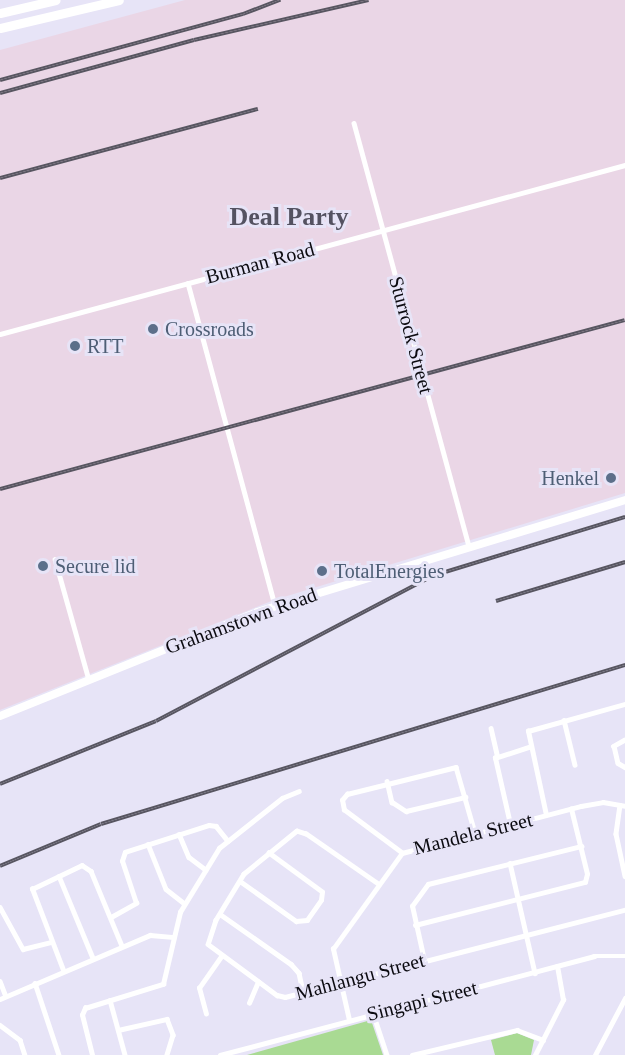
<!DOCTYPE html>
<style>
body{margin:0}
#map{position:relative;width:625px;height:1055px;overflow:hidden;background:#e7e4f7;font-family:Georgia,serif}
div>[style]{position:absolute}
[style*='--x']{left:calc(var(--x)*1px);top:calc(var(--y)*1px);width:calc(var(--w)*1px);rotate:calc(var(--a)*1deg)}
.industrial>*{inset:0;background:#ead6e6}
.green>*{inset:0;background:#a9da93}
.minor>*{height:4.5px;margin:-2.25px;padding:0 2.25px;transform-origin:2.25px;border-radius:2.25px;background:#fff}
.primary>*{height:8px;margin:-4px;padding:0 4px;transform-origin:4px;border-radius:4px;background:#fff}
.motorway>*{height:9px;margin:-4.5px;padding:0 4.5px;transform-origin:4.5px;border-radius:4.5px;background:#fff}
.rail>*{height:4px;margin-top:-2px;transform-origin:0;background:repeating-linear-gradient(90deg,#e7e4f7 0 4.5px,#585661 0 9px);box-sizing:border-box;border-block:2px solid #585661}
.dots>*{width:16px;height:16px;translate:-50% -50%;box-sizing:border-box;border:3px solid #e7e4f7;border-radius:50%}
span{translate:-50% -50%;white-space:nowrap;text-align:center;line-height:1.15;-webkit-text-stroke:6px #e7e4f7;paint-order:stroke}
.street-label{font-size:20px;color:#0b0a10}
.service-label{font-size:20px;color:#4e5e75}
.left{translate:0 -50%;text-align:left}
.right{translate:-100% -50%;text-align:right}
.district-label{font-size:26px;color:#545261;font-weight:700}
</style>
<div id="map">
<div class="industrial">
<i style="clip-path:polygon(185px 0,625px 0,625px 493px,274px 600px,0 710px,0 50px)"></i>
</div>
<div class="green">
<i style="clip-path:polygon(371px 1020px,383px 1055px,247px 1055px)"></i>
<i style="clip-path:polygon(517px 1033px,534px 1040px,531px 1055px,495px 1055px,491px 1040px)"></i>
</div>
<div class="minor">
<i style="--x:354;--y:123;--w:439;--a:74.8"></i>
<i style="--x:188;--y:283;--w:335;--a:74.9"></i>
<i style="--x:0;--y:334;--w:647;--a:-15.13"></i>
<i style="--x:55;--y:559;--w:126;--a:74.3"></i>
<i style="--x:564;--y:720;--w:46;--a:76.3"></i>
<i style="--x:491;--y:728;--w:27;--a:77"></i>
<i style="--x:625;--y:740;--w:13;--a:151"></i>
<i style="--x:614;--y:746;--w:17;--a:77"></i>
<i style="--x:618;--y:763;--w:8;--a:30"></i>
<i style="--x:387;--y:781;--w:22;--a:77"></i>
<i style="--x:392;--y:802;--w:17;--a:33"></i>
<i style="--x:406;--y:811;--w:61;--a:-13.3"></i>
<i style="--x:620;--y:805;--w:29;--a:98"></i>
<i style="--x:616;--y:834;--w:43;--a:77.9"></i>
<i style="--x:546;--y:815;--w:86;--a:-102.1"></i>
<i style="--x:528;--y:731;--w:101;--a:-15.6"></i>
<i style="--x:510;--y:824;--w:68;--a:-102.8"></i>
<i style="--x:495;--y:758;--w:36;--a:-18"></i>
<i style="--x:179;--y:834;--w:25;--a:67"></i>
<i style="--x:189;--y:857;--w:21;--a:37"></i>
<i style="--x:148;--y:844;--w:48;--a:68.2"></i>
<i style="--x:166;--y:889;--w:23;--a:38"></i>
<i style="--x:402;--y:853;--w:72;--a:-143.4"></i>
<i style="--x:344;--y:810;--w:10;--a:-101"></i>
<i style="--x:342;--y:800;--w:8;--a:-50"></i>
<i style="--x:347;--y:794;--w:112;--a:-13.9"></i>
<i style="--x:456;--y:767;--w:69;--a:73.9"></i>
<i style="--x:510;--y:863;--w:113;--a:77.2"></i>
<i style="--x:59;--y:876;--w:89;--a:67.5"></i>
<i style="--x:240;--y:881;--w:69;--a:35.5"></i>
<i style="--x:296;--y:921;--w:11;--a:-5"></i>
<i style="--x:307;--y:920;--w:24;--a:-55"></i>
<i style="--x:321;--y:900;--w:8;--a:-83"></i>
<i style="--x:322;--y:892;--w:66;--a:-143.7"></i>
<i style="--x:378;--y:884;--w:88;--a:-145.2"></i>
<i style="--x:306;--y:834;--w:9;--a:-162"></i>
<i style="--x:297;--y:831;--w:68;--a:140.9"></i>
<i style="--x:244;--y:874;--w:54;--a:121.3"></i>
<i style="--x:216;--y:920;--w:25;--a:108"></i>
<i style="--x:208;--y:944;--w:86;--a:36.5"></i>
<i style="--x:277;--y:995;--w:8;--a:14"></i>
<i style="--x:285;--y:997;--w:351;--a:-14.4"></i>
<i style="--x:0;--y:907;--w:48;--a:61.3"></i>
<i style="--x:23;--y:949;--w:29;--a:-14"></i>
<i style="--x:220;--y:914;--w:87;--a:35.2"></i>
<i style="--x:291;--y:964;--w:12;--a:48"></i>
<i style="--x:299;--y:973;--w:19;--a:78"></i>
<i style="--x:111;--y:917;--w:29;--a:-29"></i>
<i style="--x:136;--y:903;--w:44;--a:-108.4"></i>
<i style="--x:122;--y:861;--w:9;--a:-72"></i>
<i style="--x:125;--y:852;--w:88;--a:-17.8"></i>
<i style="--x:209;--y:825;--w:7;--a:8"></i>
<i style="--x:216;--y:826;--w:19;--a:51"></i>
<i style="--x:415;--y:925;--w:175;--a:-14.2"></i>
<i style="--x:585;--y:882;--w:8;--a:-76"></i>
<i style="--x:587;--y:874;--w:67;--a:-103.8"></i>
<i style="--x:424;--y:960;--w:55;--a:-102.5"></i>
<i style="--x:412;--y:906;--w:27;--a:-54"></i>
<i style="--x:428;--y:884;--w:158;--a:-13.9"></i>
<i style="--x:63;--y:970;--w:87;--a:-110.9"></i>
<i style="--x:32;--y:889;--w:55;--a:-25.6"></i>
<i style="--x:82;--y:865;--w:11;--a:34"></i>
<i style="--x:91;--y:871;--w:81;--a:67.5"></i>
<i style="--x:0;--y:981;--w:14;--a:69"></i>
<i style="--x:35;--y:983;--w:76;--a:71.6"></i>
<i style="--x:0;--y:999;--w:163;--a:-23.1"></i>
<i style="--x:150;--y:935;--w:24;--a:5"></i>
<i style="--x:110;--y:1000;--w:57;--a:74.7"></i>
<i style="--x:249;--y:1003;--w:23;--a:-67"></i>
<i style="--x:373;--y:1013;--w:44;--a:71.6"></i>
<i style="--x:206;--y:1014;--w:27;--a:-105"></i>
<i style="--x:199;--y:988;--w:39;--a:-55"></i>
<i style="--x:349;--y:1020;--w:73;--a:-102.7"></i>
<i style="--x:333;--y:949;--w:118;--a:-54.3"></i>
<i style="--x:402;--y:853;--w:185;--a:-14.7"></i>
<i style="--x:581;--y:806;--w:22;--a:-10"></i>
<i style="--x:603;--y:802;--w:22;--a:10"></i>
<i style="--x:0;--y:1025;--w:25;--a:37"></i>
<i style="--x:20;--y:1040;--w:16;--a:72"></i>
<i style="--x:118;--y:1030;--w:50;--a:-12.7"></i>
<i style="--x:167;--y:1019;--w:17;--a:69"></i>
<i style="--x:173;--y:1035;--w:21;--a:107"></i>
<i style="--x:92;--y:1055;--w:41;--a:-104"></i>
<i style="--x:82;--y:1015;--w:8;--a:-67"></i>
<i style="--x:85;--y:1008;--w:82;--a:-17.1"></i>
<i style="--x:163;--y:984;--w:74;--a:-76.7"></i>
<i style="--x:180;--y:912;--w:75;--a:-58.6"></i>
<i style="--x:219;--y:848;--w:80;--a:-38.4"></i>
<i style="--x:282;--y:798;--w:18;--a:-22"></i>
<i style="--x:220;--y:1055;--w:387;--a:-14.8"></i>
<i style="--x:594;--y:956;--w:31;--a:0"></i>
<i style="--x:412;--y:1055;--w:108;--a:-13.4"></i>
<i style="--x:517;--y:1030;--w:28;--a:21"></i>
<i style="--x:535;--y:1055;--w:62;--a:-63"></i>
<i style="--x:563;--y:1000;--w:34;--a:-100"></i>
<i style="--x:595;--y:1055;--w:64;--a:-62.2"></i>
</div>
<div class="primary">
<i style="--x:0;--y:716;--w:277;--a:-22"></i>
<i style="--x:257;--y:612;--w:385;--a:-16.9"></i>
</div>
<div class="motorway">
<i style="--x:0;--y:13;--w:57;--a:-13.1"></i>
<i style="--x:0;--y:28;--w:122;--a:-13.2"></i>
</div>
<div class="rail">
<i style="--x:0;--y:80;--w:252;--a:-15.2"></i>
<i style="--x:243;--y:14;--w:40;--a:-21"></i>
<i style="--x:0;--y:93;--w:201;--a:-15.3"></i>
<i style="--x:194;--y:40;--w:179;--a:-12.9"></i>
<i style="--x:0;--y:178;--w:267;--a:-15"></i>
<i style="--x:0;--y:489;--w:647;--a:-15.13"></i>
<i style="--x:496;--y:601;--w:135;--a:-16.8"></i>
<i style="--x:0;--y:784;--w:168;--a:-22"></i>
<i style="--x:156;--y:721;--w:312;--a:-27.7"></i>
<i style="--x:432;--y:576;--w:202;--a:-17"></i>
<i style="--x:0;--y:866;--w:109;--a:-22.6"></i>
<i style="--x:101;--y:824;--w:548;--a:-16.88"></i>
</div>
<div class="dots">
<i style="left:153px;top:329px;background:#5c6f8a"></i>
<i style="left:75px;top:346px;background:#5c6f8a"></i>
<i style="left:611px;top:478px;background:#5c6f8a"></i>
<i style="left:43px;top:566px;background:#5c6f8a"></i>
<i style="left:322px;top:571px;background:#5c6f8a"></i>
</div>
<div class="street-label">
<span style="left:260px;top:263px;rotate:-15deg">Burman Road</span>
<span style="left:411px;top:335px;rotate:75deg">Sturrock Street</span>
<span style="left:241px;top:621px;rotate:-20deg">Grahamstown Road</span>
<span style="left:473px;top:834px;rotate:-14deg">Mandela Street</span>
<span style="left:360px;top:977px;rotate:-15deg">Mahlangu Street</span>
<span style="left:422px;top:1001px;rotate:-14deg">Singapi Street</span>
</div>
<div class="service-label">
<span class="left" style="left:165px;top:329px">Crossroads</span>
<span class="left" style="left:87px;top:346px">RTT</span>
<span class="right" style="left:599px;top:478px">Henkel</span>
<span class="left" style="left:55px;top:566px">Secure lid</span>
<span class="left" style="left:334px;top:571px">TotalEnergies</span>
</div>
<div class="district-label">
<span style="left:289px;top:217px">Deal Party</span>
</div>
</div>
